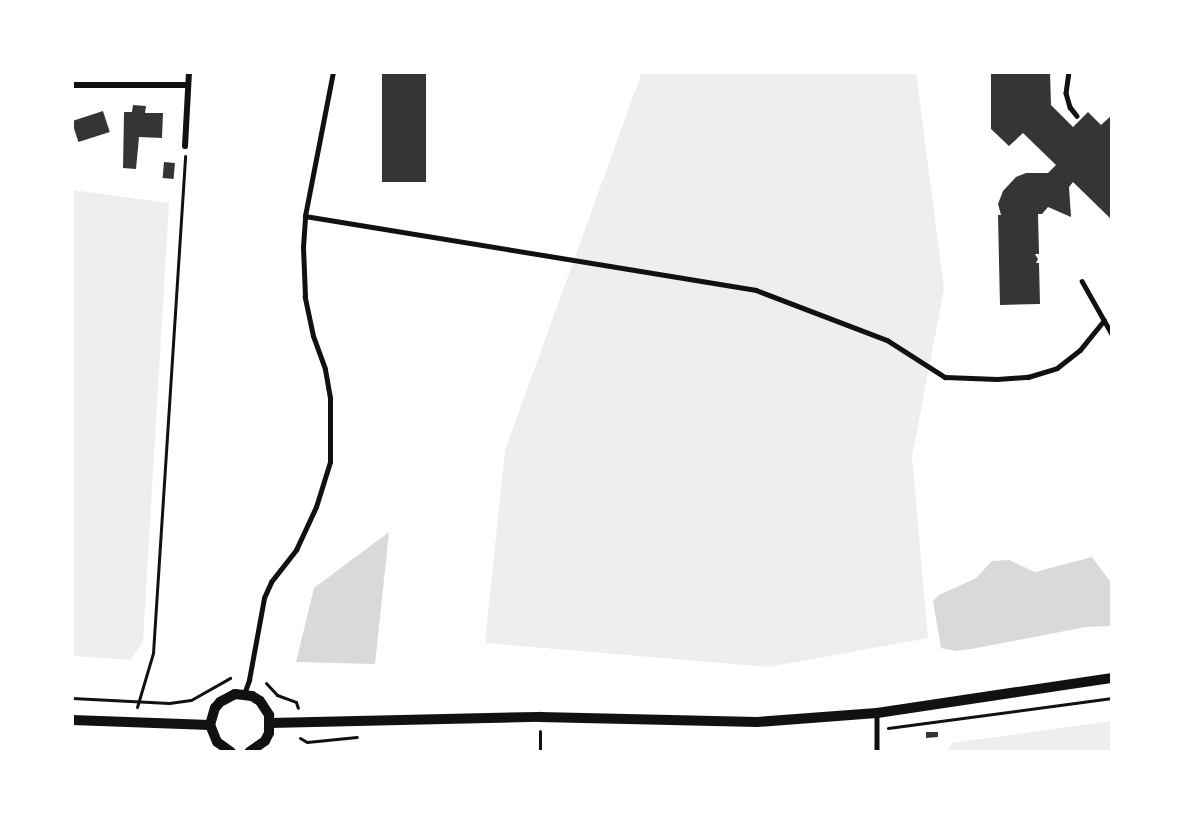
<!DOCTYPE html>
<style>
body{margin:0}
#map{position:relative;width:1184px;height:824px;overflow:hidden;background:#fff;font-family:"Titillium Web",sans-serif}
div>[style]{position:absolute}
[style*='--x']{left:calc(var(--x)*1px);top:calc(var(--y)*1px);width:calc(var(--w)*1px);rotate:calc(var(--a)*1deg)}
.green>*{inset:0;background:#eee}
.water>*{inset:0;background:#d9d9d9}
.building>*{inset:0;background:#353535;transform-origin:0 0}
.path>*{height:3px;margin:-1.5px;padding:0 1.5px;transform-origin:1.5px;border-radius:1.5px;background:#111}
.service>*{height:4.5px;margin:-2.25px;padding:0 2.25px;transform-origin:2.25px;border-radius:2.25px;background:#111}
.minor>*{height:6px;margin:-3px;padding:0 3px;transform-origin:3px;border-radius:3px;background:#111}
.tertiary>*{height:10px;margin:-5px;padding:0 5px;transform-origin:5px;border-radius:5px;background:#111}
span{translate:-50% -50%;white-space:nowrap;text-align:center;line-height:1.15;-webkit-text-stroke:4.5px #fff;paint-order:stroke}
.frame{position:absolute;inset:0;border:74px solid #fff;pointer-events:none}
</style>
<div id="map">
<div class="green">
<i style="clip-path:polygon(642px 72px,916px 72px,944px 289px,912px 457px,928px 638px,769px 667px,485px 643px,505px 450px)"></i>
<i style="clip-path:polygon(72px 190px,169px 203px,143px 641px,130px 660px,72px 656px)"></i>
<i style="clip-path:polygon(1112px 721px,1112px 752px,946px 752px,952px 743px)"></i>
</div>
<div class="water">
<i style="clip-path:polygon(389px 532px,375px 664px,296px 662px,314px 588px)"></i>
<i style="clip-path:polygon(1092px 557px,1112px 584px,1112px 626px,1086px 627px,971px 649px,955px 651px,941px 648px,933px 601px,939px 595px,976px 578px,992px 561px,1009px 560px,1035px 572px)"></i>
</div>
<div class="building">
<i style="left:382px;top:72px;width:44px;height:110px"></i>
<i style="clip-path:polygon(991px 72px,1050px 72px,1051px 105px,1073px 127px,1088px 112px,1101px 125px,1112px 115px,1112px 220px,1073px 182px,1069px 187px,1071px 217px,1048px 207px,1042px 214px,1038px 214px,1039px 254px,1035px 254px,1038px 259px,1036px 263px,1039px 263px,1040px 304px,1000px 305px,998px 215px,1001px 215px,998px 204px,1003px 191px,1016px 177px,1026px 173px,1048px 173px,1056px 165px,1023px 133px,1009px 146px,991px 129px)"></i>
<i style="clip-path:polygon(133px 105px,146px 106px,145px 113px,163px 113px,162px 138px,139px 137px,136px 169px,123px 168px,124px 112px,132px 112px)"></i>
<i style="left:103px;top:111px;width:22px;height:33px;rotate:72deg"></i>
<i style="left:164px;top:162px;width:11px;height:16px;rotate:5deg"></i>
<i style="clip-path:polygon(926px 732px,938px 732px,938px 737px,926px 738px)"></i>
</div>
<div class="path">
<i style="--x:266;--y:683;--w:16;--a:47"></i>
<i style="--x:277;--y:695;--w:20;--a:20"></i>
<i style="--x:296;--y:702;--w:6;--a:72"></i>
<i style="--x:72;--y:698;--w:97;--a:3"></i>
<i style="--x:169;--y:703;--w:22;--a:-8"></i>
<i style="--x:191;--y:700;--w:45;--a:-29.4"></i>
<i style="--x:137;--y:707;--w:56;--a:-73.5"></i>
<i style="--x:153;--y:653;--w:498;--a:-86.3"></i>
<i style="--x:888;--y:728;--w:226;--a:-7.6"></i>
<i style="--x:300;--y:738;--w:8;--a:30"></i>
<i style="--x:307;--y:742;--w:50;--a:-5.7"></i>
<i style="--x:540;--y:752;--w:21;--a:-90"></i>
</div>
<div class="service">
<i style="--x:1069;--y:72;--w:21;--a:98"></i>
<i style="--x:1066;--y:93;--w:15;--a:74"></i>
<i style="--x:1070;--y:107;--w:11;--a:52"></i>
<i style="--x:305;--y:216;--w:457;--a:9.3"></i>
<i style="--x:756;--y:290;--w:140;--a:20.9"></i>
<i style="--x:887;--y:340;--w:69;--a:32.5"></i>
<i style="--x:945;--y:377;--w:52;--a:2.2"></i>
<i style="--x:997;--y:379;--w:31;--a:-4"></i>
<i style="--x:1028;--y:377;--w:30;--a:-17"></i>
<i style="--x:1057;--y:368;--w:29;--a:-38"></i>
<i style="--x:1080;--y:350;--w:38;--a:-51"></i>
<i style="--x:1082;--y:281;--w:61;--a:60.5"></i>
<i style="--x:244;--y:694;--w:15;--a:-70"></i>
<i style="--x:249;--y:680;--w:83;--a:-79.6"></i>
<i style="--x:264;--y:598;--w:17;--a:-66"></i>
<i style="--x:271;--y:582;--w:41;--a:-52"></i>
<i style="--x:296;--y:550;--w:47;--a:-65.1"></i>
<i style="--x:316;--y:507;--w:47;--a:-72.7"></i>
<i style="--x:330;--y:462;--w:64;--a:-90"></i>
<i style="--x:330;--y:398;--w:29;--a:-100"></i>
<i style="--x:325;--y:369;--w:35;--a:-110"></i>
<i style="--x:313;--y:336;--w:40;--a:-102"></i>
<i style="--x:305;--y:297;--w:50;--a:-92.3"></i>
<i style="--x:303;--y:247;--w:31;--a:-86"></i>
<i style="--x:305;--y:216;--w:147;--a:-79"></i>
<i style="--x:877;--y:713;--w:39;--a:90"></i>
</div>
<div class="minor">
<i style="--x:72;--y:85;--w:116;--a:0"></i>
<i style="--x:185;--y:146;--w:74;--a:-86.9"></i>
</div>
<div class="tertiary">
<i style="--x:72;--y:720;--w:138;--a:2.1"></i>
<i style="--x:270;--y:723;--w:270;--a:-1.3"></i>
<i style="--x:540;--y:717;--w:217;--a:1.3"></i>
<i style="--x:757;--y:722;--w:120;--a:-4.3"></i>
<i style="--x:877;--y:713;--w:238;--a:-8.5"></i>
<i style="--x:231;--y:752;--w:17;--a:-144"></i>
<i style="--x:217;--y:742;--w:18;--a:-112"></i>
<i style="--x:210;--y:725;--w:18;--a:-74"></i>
<i style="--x:215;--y:708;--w:8;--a:-50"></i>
<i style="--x:220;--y:702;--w:17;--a:-28"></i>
<i style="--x:235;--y:694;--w:17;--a:7"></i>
<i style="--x:252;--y:696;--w:9;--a:32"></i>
<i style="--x:260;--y:701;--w:17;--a:57"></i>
<i style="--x:269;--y:715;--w:18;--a:90"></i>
<i style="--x:269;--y:733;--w:9;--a:117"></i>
<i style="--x:265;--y:741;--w:19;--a:145"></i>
</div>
<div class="frame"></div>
</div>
